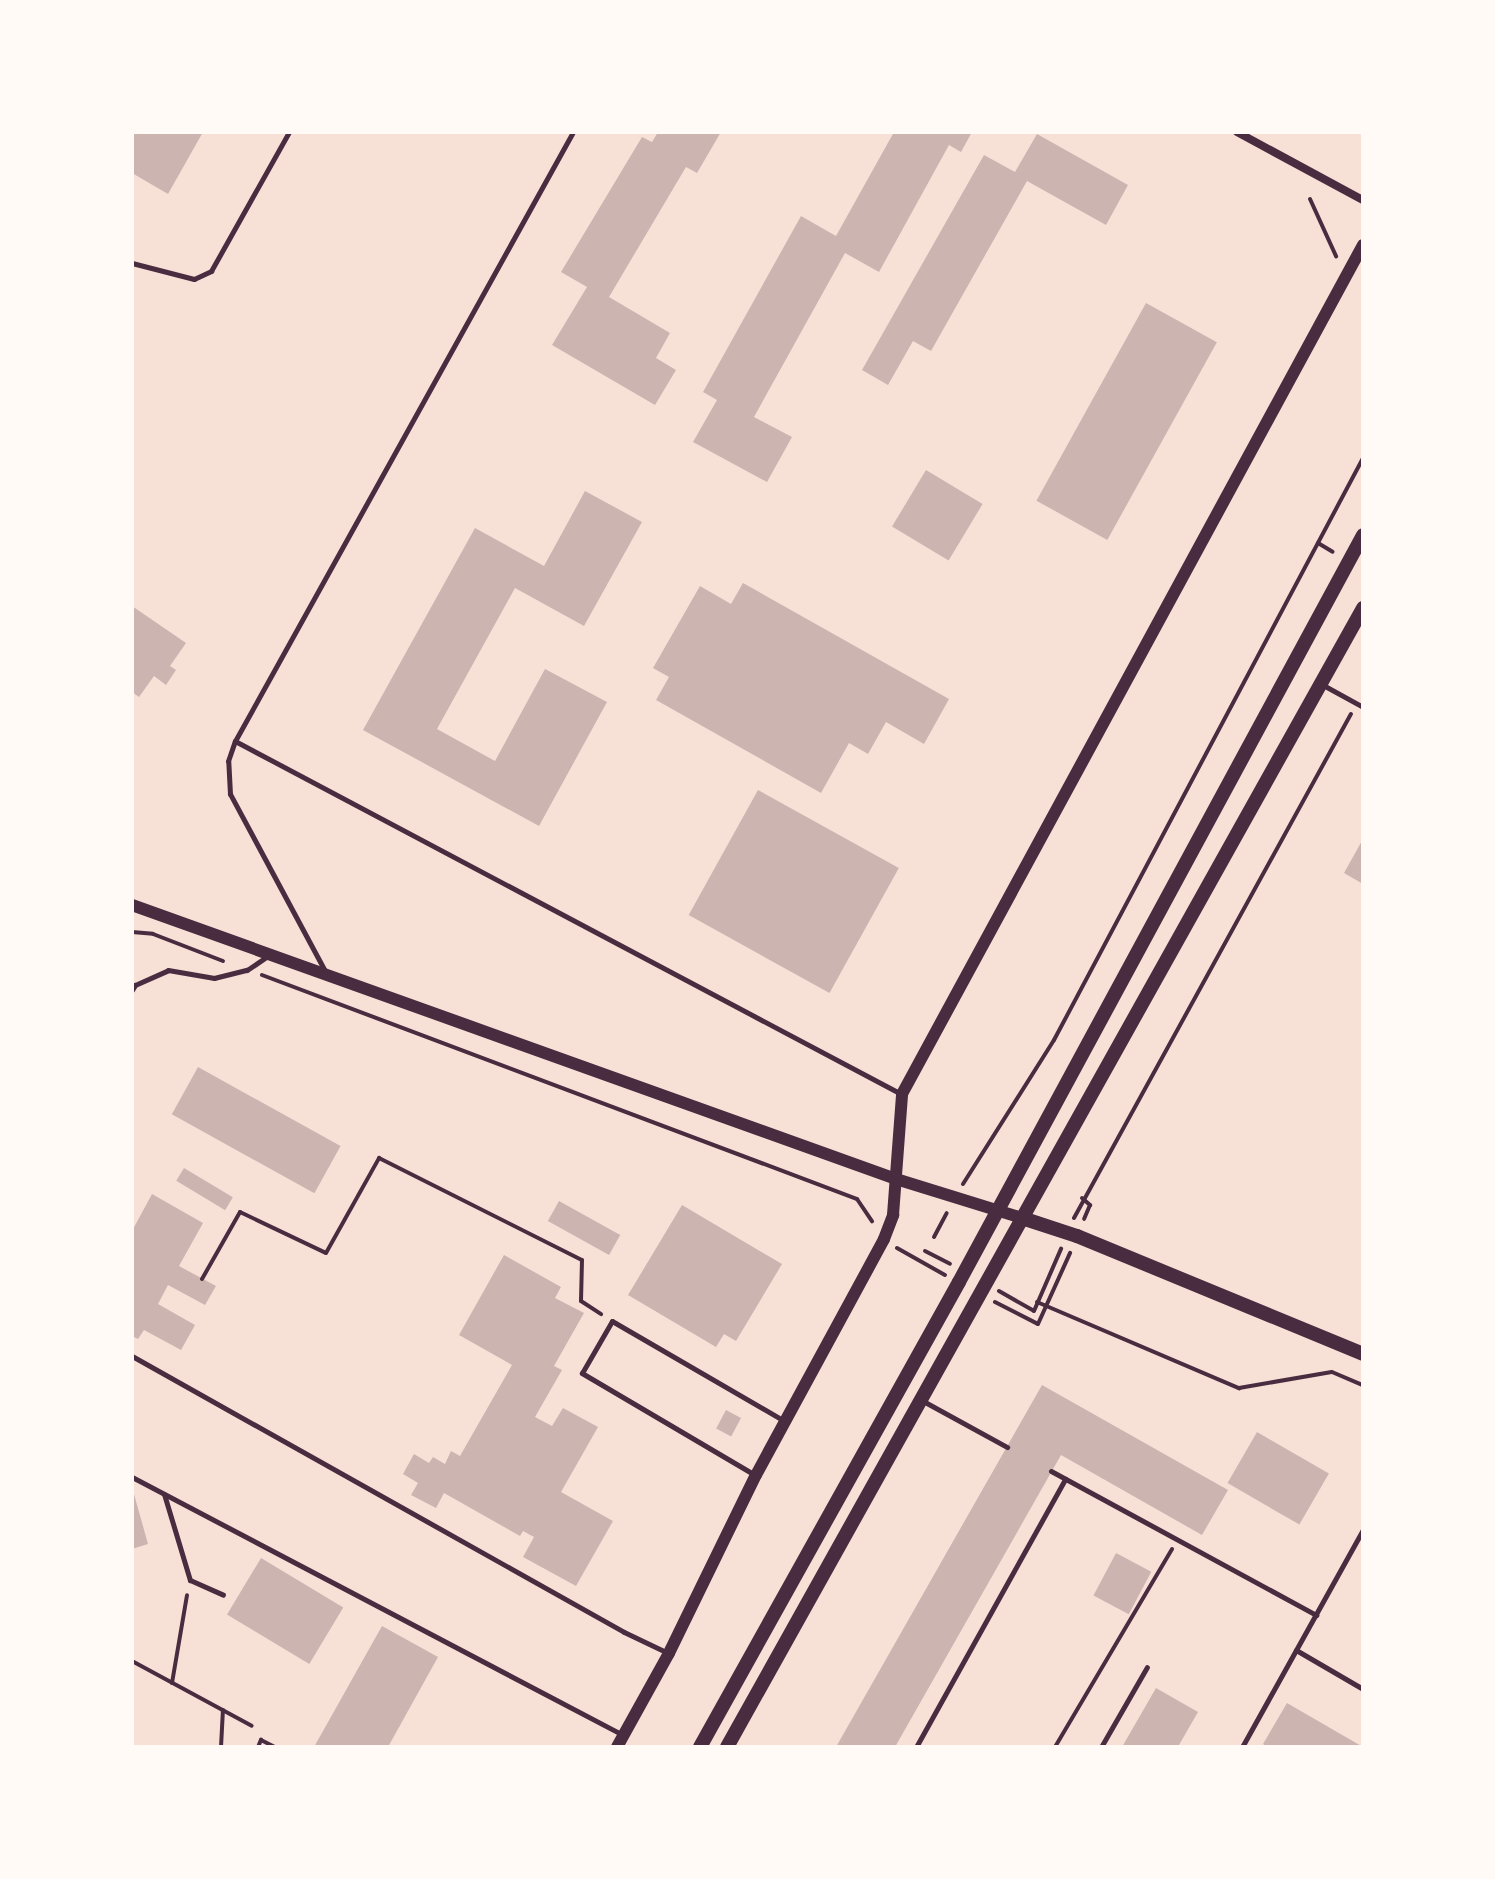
<!DOCTYPE html>
<style>
body{margin:0}
#map{position:relative;width:1495px;height:1879px;overflow:hidden;background:#f7e1d7;font-family:"Alegreya Sans",sans-serif}
div>[style]{position:absolute}
[style*='--x']{left:calc(var(--x)*1px);top:calc(var(--y)*1px);width:calc(var(--w)*1px);rotate:calc(var(--a)*1deg)}
.building>*{inset:0;background:#ccb4b1;transform-origin:0 0}
.path>*{height:4px;margin:-2px;padding:0 2px;transform-origin:2px;border-radius:2px;background:#4a2c40}
.service>*{height:5px;margin:-2.5px;padding:0 2.5px;transform-origin:2.5px;border-radius:2.5px;background:#4a2c40}
.minor>*{height:8px;margin:-4px;padding:0 4px;transform-origin:4px;border-radius:4px;background:#4a2c40}
.tertiary>*{height:12px;margin:-6px;padding:0 6px;transform-origin:6px;border-radius:6px;background:#4a2c40}
.secondary>*{height:14px;margin:-7px;padding:0 7px;transform-origin:7px;border-radius:7px;background:#4a2c40}
span{translate:-50% -50%;white-space:nowrap;text-align:center;line-height:1.15;-webkit-text-stroke:6px #fffaf5;paint-order:stroke}
.frame{position:absolute;inset:0;border:134px solid #fffaf5;pointer-events:none}
</style>
<div id="map">
<div class="building">
<i style="clip-path:polygon(132px 132px,203px 132px,168px 194px,132px 173px)"></i>
<i style="clip-path:polygon(658px 132px,721px 132px,697px 173px,686px 167px,609px 297px,670px 333px,656px 358px,676px 370px,655px 405px,552px 345px,587px 287px,561px 272px,642px 137px,652px 142px)"></i>
<i style="clip-path:polygon(894px 132px,972px 132px,961px 152px,949px 145px,879px 272px,845px 253px,754px 417px,792px 437px,767px 482px,693px 442px,717px 400px,703px 392px,801px 216px,836px 236px)"></i>
<i style="clip-path:polygon(1037px 134px,1128px 185px,1106px 225px,1027px 181px,931px 351px,913px 341px,888px 385px,862px 370px,984px 155px,1015px 172px)"></i>
<i style="left:1146px;top:303px;width:81px;height:226px;rotate:29deg"></i>
<i style="left:926px;top:470px;width:66px;height:66px;rotate:31deg"></i>
<i style="clip-path:polygon(585px 491px,642px 522px,584px 626px,515px 588px,437px 729px,495px 761px,545px 669px,607px 702px,539px 826px,363px 730px,475px 528px,544px 566px)"></i>
<i style="clip-path:polygon(743px 583px,949px 699px,924px 744px,886px 722px,868px 754px,849px 743px,821px 793px,656px 700px,669px 677px,653px 668px,700px 586px,731px 604px)"></i>
<i style="clip-path:polygon(132px 606px,186px 643px,170px 666px,176px 670px,166px 685px,154px 676px,139px 697px,132px 692px)"></i>
<i style="left:758px;top:790px;width:161px;height:143px;rotate:29deg"></i>
<i style="clip-path:polygon(1363px 839px,1363px 884px,1344px 873px)"></i>
<i style="left:198px;top:1067px;width:163px;height:54px;rotate:29deg"></i>
<i style="left:184px;top:1168px;width:57px;height:15px;rotate:31deg"></i>
<i style="clip-path:polygon(152px 1194px,203px 1223px,179px 1266px,216px 1286px,205px 1305px,168px 1285px,158px 1304px,195px 1325px,181px 1350px,144px 1330px,138px 1339px,132px 1336px,132px 1231px)"></i>
<i style="left:559px;top:1201px;width:70px;height:23px;rotate:29deg"></i>
<i style="clip-path:polygon(682px 1205px,782px 1264px,736px 1341px,724px 1334px,716px 1347px,628px 1295px)"></i>
<i style="clip-path:polygon(504px 1255px,561px 1287px,555px 1298px,584px 1313px,554px 1366px,562px 1370px,535px 1417px,552px 1426px,563px 1408px,598px 1427px,561px 1492px,613px 1521px,576px 1586px,523px 1557px,534px 1537px,523px 1531px,520px 1536px,444px 1493px,436px 1508px,411px 1495px,418px 1483px,403px 1474px,414px 1454px,429px 1463px,433px 1457px,445px 1464px,451px 1451px,460px 1456px,512px 1365px,459px 1335px)"></i>
<i style="clip-path:polygon(1042px 1385px,1228px 1490px,1202px 1535px,1061px 1455px,895px 1747px,836px 1747px)"></i>
<i style="left:726px;top:1410px;width:17px;height:21px;rotate:28deg"></i>
<i style="left:1257px;top:1432px;width:83px;height:59px;rotate:30deg"></i>
<i style="clip-path:polygon(132px 1487px,148px 1544px,132px 1549px)"></i>
<i style="left:1116px;top:1553px;width:40px;height:48px;rotate:28deg"></i>
<i style="left:261px;top:1558px;width:96px;height:66px;rotate:31deg"></i>
<i style="clip-path:polygon(382px 1626px,438px 1657px,388px 1747px,314px 1747px)"></i>
<i style="clip-path:polygon(1156px 1688px,1198px 1712px,1179px 1745px,1184px 1747px,1122px 1747px)"></i>
<i style="clip-path:polygon(1287px 1703px,1363px 1747px,1268px 1747px,1263px 1744px)"></i>
</div>
<div class="path">
<i style="--x:1310;--y:199;--w:63;--a:65.5"></i>
<i style="--x:1318;--y:543;--w:17;--a:31"></i>
<i style="--x:132;--y:932;--w:21;--a:5"></i>
<i style="--x:153;--y:934;--w:75;--a:21.1"></i>
<i style="--x:262;--y:975;--w:636;--a:20.63"></i>
<i style="--x:857;--y:1199;--w:27;--a:56"></i>
<i style="--x:963;--y:1184;--w:170;--a:-57.7"></i>
<i style="--x:1054;--y:1040;--w:659;--a:-62.03"></i>
<i style="--x:1082;--y:1198;--w:11;--a:41"></i>
<i style="--x:1090;--y:1205;--w:15;--a:113"></i>
<i style="--x:1074;--y:1218;--w:575;--a:-61.21"></i>
<i style="--x:934;--y:1237;--w:27;--a:-62"></i>
<i style="--x:897;--y:1248;--w:55;--a:29.4"></i>
<i style="--x:925;--y:1251;--w:28;--a:27"></i>
<i style="--x:202;--y:1279;--w:77;--a:-60.4"></i>
<i style="--x:240;--y:1212;--w:95;--a:25.5"></i>
<i style="--x:326;--y:1253;--w:109;--a:-60.8"></i>
<i style="--x:379;--y:1158;--w:227;--a:26.7"></i>
<i style="--x:582;--y:1260;--w:41;--a:91.4"></i>
<i style="--x:581;--y:1301;--w:24;--a:33"></i>
<i style="--x:999;--y:1291;--w:40;--a:29.7"></i>
<i style="--x:1034;--y:1311;--w:68;--a:-66.5"></i>
<i style="--x:995;--y:1302;--w:48;--a:27.1"></i>
<i style="--x:1038;--y:1324;--w:78;--a:-65.7"></i>
<i style="--x:1037;--y:1302;--w:220;--a:23.1"></i>
<i style="--x:1239;--y:1388;--w:94;--a:-9.8"></i>
<i style="--x:1332;--y:1372;--w:34;--a:23"></i>
<i style="--x:132;--y:1661;--w:136;--a:28.4"></i>
<i style="--x:172;--y:1683;--w:89;--a:-80.3"></i>
<i style="--x:221;--y:1747;--w:37;--a:-87"></i>
<i style="--x:258;--y:1747;--w:8;--a:-67"></i>
<i style="--x:261;--y:1740;--w:16;--a:27"></i>
<i style="--x:1055;--y:1747;--w:230;--a:-59.4"></i>
</div>
<div class="service">
<i style="--x:132;--y:263;--w:64;--a:14.5"></i>
<i style="--x:194;--y:279;--w:19;--a:-25"></i>
<i style="--x:211;--y:271;--w:159;--a:-60.7"></i>
<i style="--x:1323;--y:685;--w:46;--a:28.8"></i>
<i style="--x:235;--y:741;--w:754;--a:27.92"></i>
<i style="--x:325;--y:971;--w:201;--a:-118.2"></i>
<i style="--x:230;--y:794;--w:33;--a:-93"></i>
<i style="--x:228;--y:761;--w:21;--a:-71"></i>
<i style="--x:235;--y:741;--w:697;--a:-60.97"></i>
<i style="--x:132;--y:990;--w:6;--a:-59"></i>
<i style="--x:135;--y:985;--w:36;--a:-24"></i>
<i style="--x:168;--y:970;--w:47;--a:9.9"></i>
<i style="--x:214;--y:978;--w:34;--a:-14"></i>
<i style="--x:247;--y:970;--w:25;--a:-34"></i>
<i style="--x:132;--y:1356;--w:564;--a:29.29"></i>
<i style="--x:624;--y:1632;--w:47;--a:25.5"></i>
<i style="--x:923;--y:1401;--w:96;--a:28.7"></i>
<i style="--x:1051;--y:1471;--w:302;--a:28.5"></i>
<i style="--x:755;--y:1475;--w:201;--a:-149.5"></i>
<i style="--x:582;--y:1373;--w:60;--a:-60"></i>
<i style="--x:612;--y:1321;--w:198;--a:30.1"></i>
<i style="--x:132;--y:1477;--w:555;--a:27.72"></i>
<i style="--x:164;--y:1494;--w:90;--a:73.2"></i>
<i style="--x:190;--y:1580;--w:36;--a:24"></i>
<i style="--x:1296;--y:1650;--w:78;--a:30.2"></i>
<i style="--x:916;--y:1747;--w:307;--a:-60.9"></i>
<i style="--x:1101;--y:1747;--w:92;--a:-60.1"></i>
<i style="--x:1242;--y:1747;--w:248;--a:-60.9"></i>
</div>
<div class="minor">
<i style="--x:1237;--y:132;--w:143;--a:28.4"></i>
</div>
<div class="tertiary">
<i style="--x:132;--y:905;--w:812;--a:19.73"></i>
<i style="--x:896;--y:1179;--w:135;--a:17.2"></i>
<i style="--x:617;--y:1747;--w:107;--a:-61"></i>
<i style="--x:669;--y:1653;--w:198;--a:-64"></i>
<i style="--x:756;--y:1475;--w:268;--a:-61.5"></i>
<i style="--x:884;--y:1239;--w:26;--a:-69"></i>
<i style="--x:893;--y:1215;--w:121;--a:-85.7"></i>
<i style="--x:902;--y:1094;--w:966;--a:-61.5"></i>
</div>
<div class="secondary">
<i style="--x:1025;--y:1219;--w:55;--a:18.1"></i>
<i style="--x:1077;--y:1236;--w:309;--a:22.4"></i>
<i style="--x:700;--y:1747;--w:532;--a:-60.88"></i>
<i style="--x:959;--y:1282;--w:849;--a:-61.59"></i>
<i style="--x:727;--y:1747;--w:1305;--a:-60.82"></i>
</div>
<div class="frame"></div>
</div>
